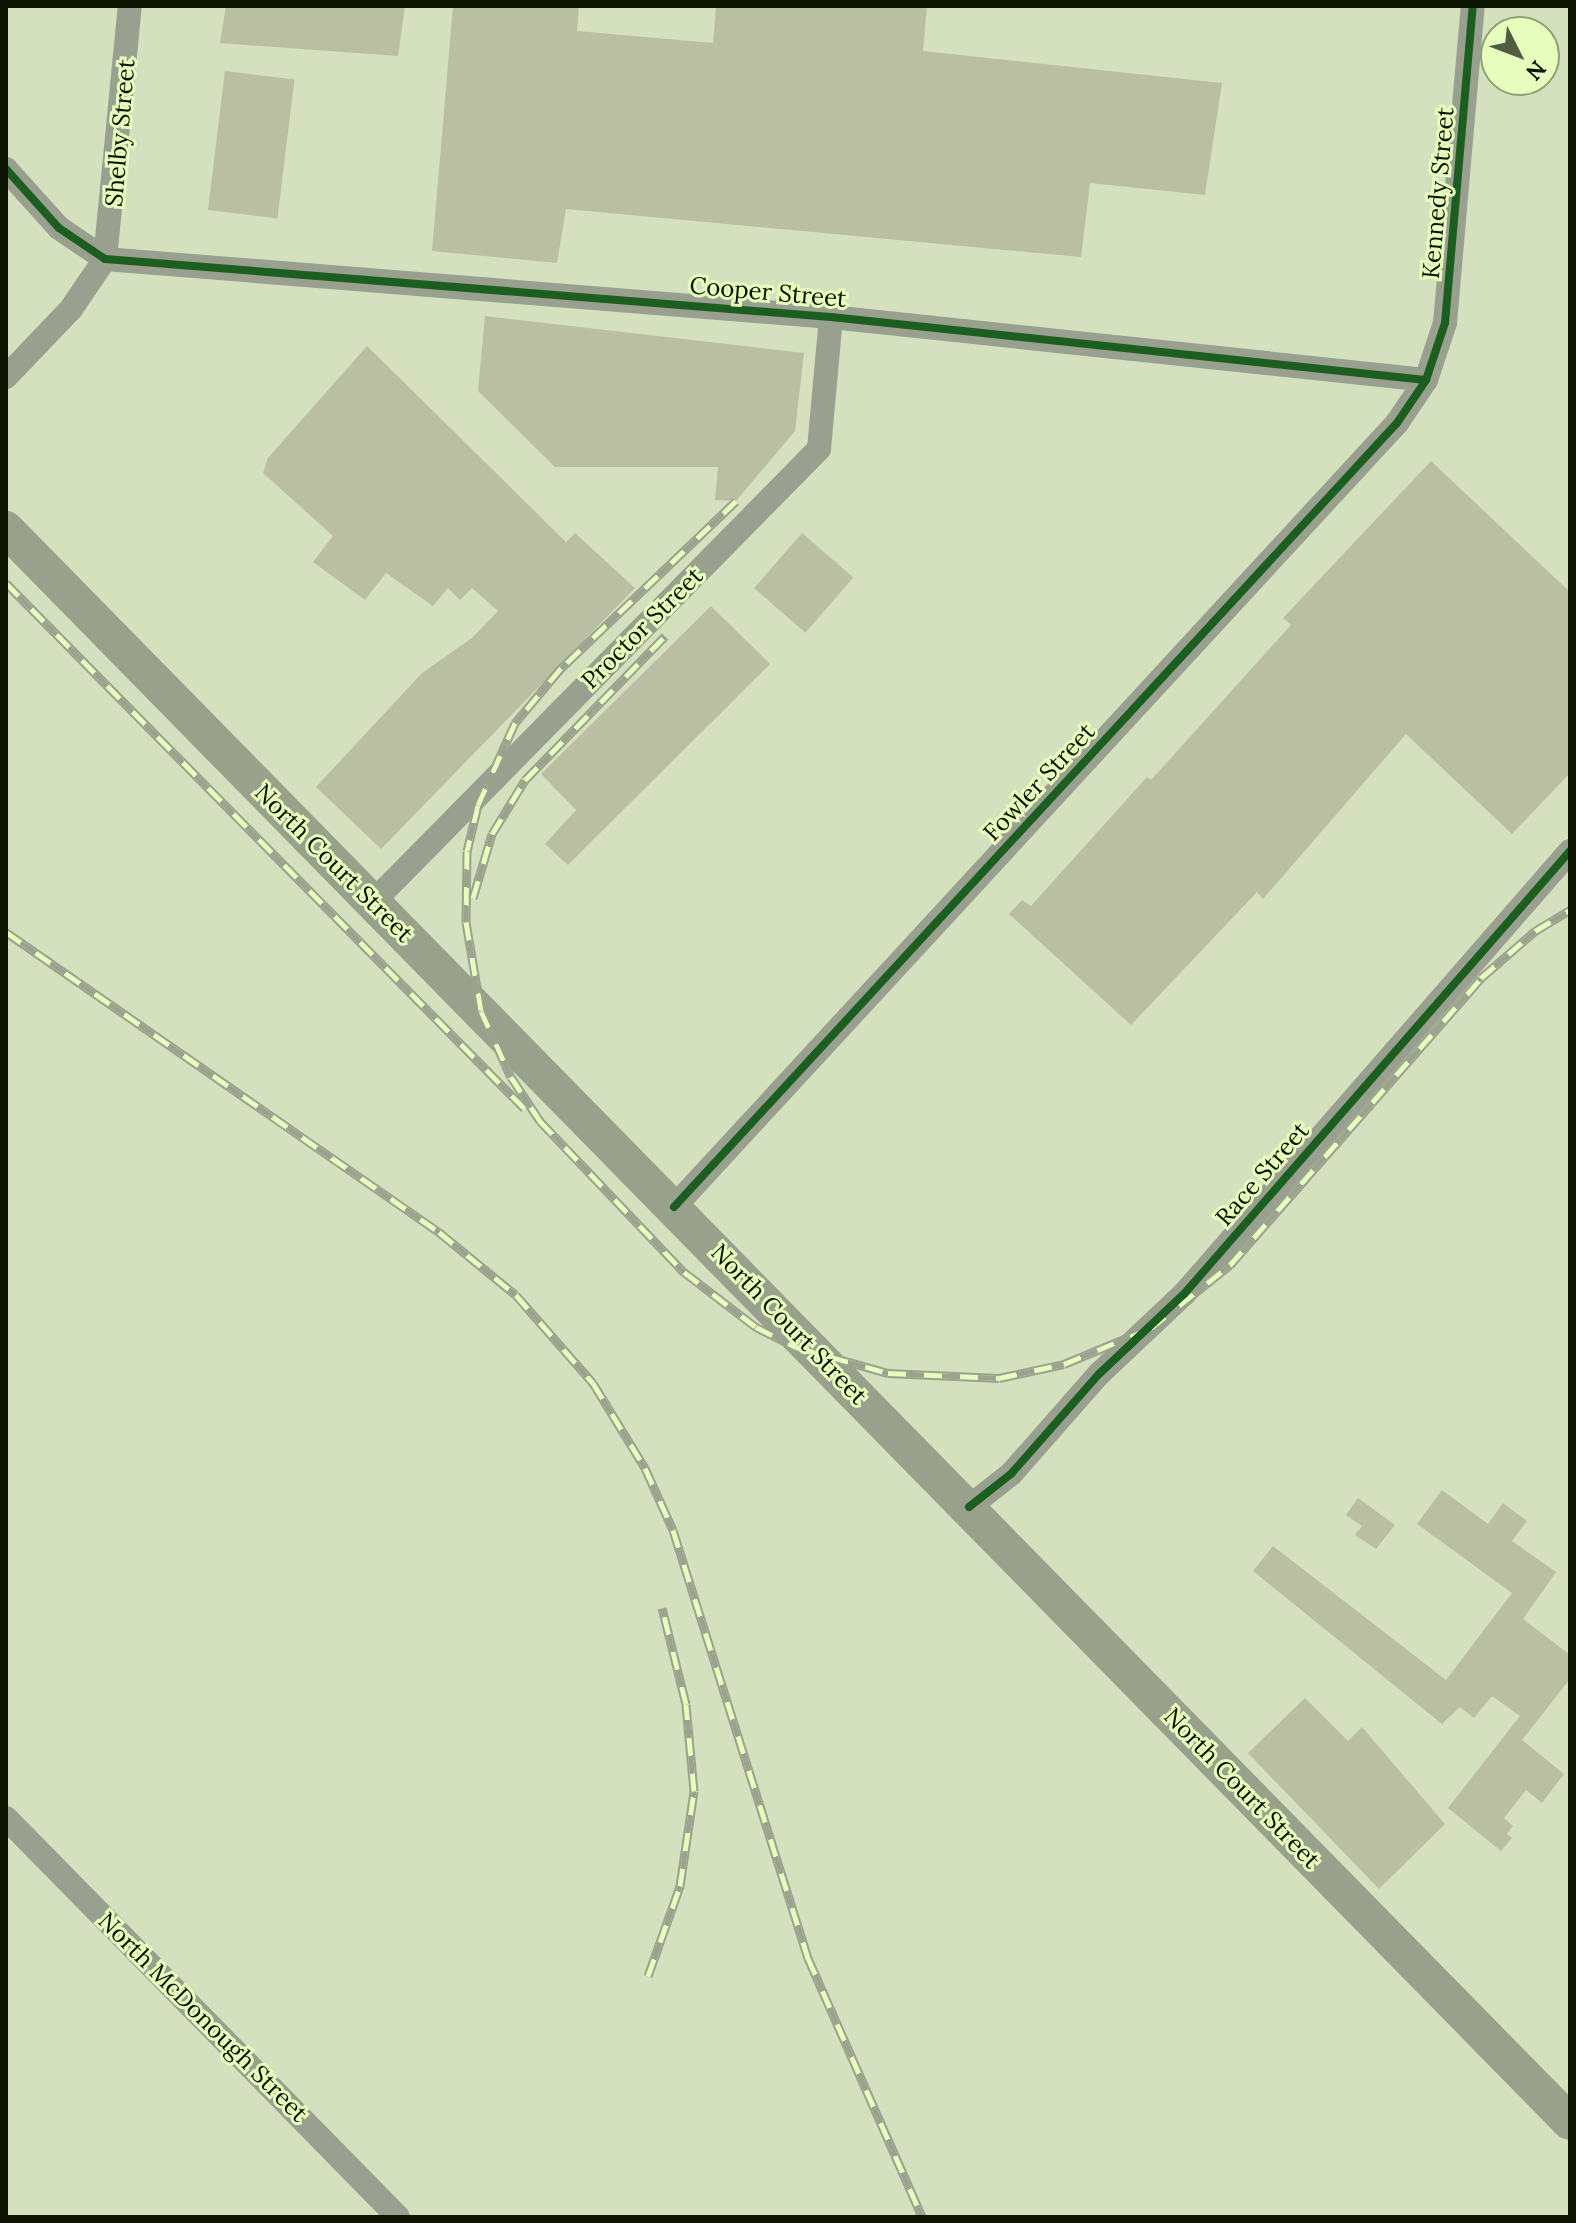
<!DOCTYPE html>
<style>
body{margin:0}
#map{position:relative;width:1576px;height:2223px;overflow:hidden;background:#d5e1be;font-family:Lora,serif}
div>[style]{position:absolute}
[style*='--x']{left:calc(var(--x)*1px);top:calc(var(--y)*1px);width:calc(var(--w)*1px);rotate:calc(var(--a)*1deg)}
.building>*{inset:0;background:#babea2;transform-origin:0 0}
.minor>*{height:24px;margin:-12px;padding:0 12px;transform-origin:12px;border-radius:12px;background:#9aa090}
.secondary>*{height:36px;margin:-18px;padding:0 18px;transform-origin:18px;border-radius:18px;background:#99a08b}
.rail>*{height:9px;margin-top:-4.5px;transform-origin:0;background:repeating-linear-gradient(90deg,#e6fdbd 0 18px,#9ba28e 0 36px);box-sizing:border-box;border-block:2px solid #9ba28e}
.cycleway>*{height:8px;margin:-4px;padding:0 4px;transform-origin:4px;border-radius:4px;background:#1b5e20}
span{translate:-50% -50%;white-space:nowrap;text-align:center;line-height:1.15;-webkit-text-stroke:6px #e6fdbd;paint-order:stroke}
.street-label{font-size:24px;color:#0d1400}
.frame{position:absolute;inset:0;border:8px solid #0d1400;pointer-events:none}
.north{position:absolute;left:1480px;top:16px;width:80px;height:80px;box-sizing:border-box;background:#e6fdbd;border:2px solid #8fa071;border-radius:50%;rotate:132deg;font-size:22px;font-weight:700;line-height:32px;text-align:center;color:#0d1400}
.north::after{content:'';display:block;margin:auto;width:28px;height:36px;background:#535c42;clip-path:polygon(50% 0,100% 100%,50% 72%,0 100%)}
</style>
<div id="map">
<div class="building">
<i style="clip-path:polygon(226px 6px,405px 6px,398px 56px,220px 43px)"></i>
<i style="clip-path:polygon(453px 6px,579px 6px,577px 31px,713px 43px,716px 6px,927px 6px,923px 51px,1222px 83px,1205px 195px,1090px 183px,1081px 257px,566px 209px,557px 263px,432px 251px)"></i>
<i style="left:225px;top:71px;width:70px;height:140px;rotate:7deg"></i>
<i style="clip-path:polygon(485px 316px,804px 353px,795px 431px,736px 501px,715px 500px,718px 467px,555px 467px,478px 391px)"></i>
<i style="clip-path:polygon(367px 346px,566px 542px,575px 533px,635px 588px,381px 849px,316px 787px,422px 673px,472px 638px,498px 611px,472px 588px,460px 600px,448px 588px,433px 606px,386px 573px,365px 600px,313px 562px,333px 536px,263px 473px,268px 458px)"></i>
<i style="clip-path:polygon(1431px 461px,1570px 592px,1570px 773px,1512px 834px,1406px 734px,1263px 899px,1257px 892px,1131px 1025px,1009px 914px,1022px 900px,1031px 906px,1147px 777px,1151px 780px,1291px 625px,1283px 618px)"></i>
<i style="left:802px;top:533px;width:68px;height:73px;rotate:41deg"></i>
<i style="clip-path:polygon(711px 606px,770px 664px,568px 865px,545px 844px,576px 810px,541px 774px)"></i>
<i style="clip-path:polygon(1442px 1490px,1488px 1524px,1503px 1503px,1527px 1521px,1512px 1541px,1556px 1572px,1523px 1619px,1570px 1655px,1570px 1679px,1522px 1740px,1564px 1774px,1542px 1803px,1526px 1790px,1504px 1818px,1513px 1826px,1507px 1834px,1512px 1838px,1501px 1851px,1448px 1808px,1520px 1716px,1492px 1696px,1474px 1718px,1460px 1707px,1442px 1724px,1253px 1571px,1273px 1546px,1446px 1680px,1512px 1593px,1417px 1524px)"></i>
<i style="clip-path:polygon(1358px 1498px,1395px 1525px,1376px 1549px,1355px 1535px,1362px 1526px,1346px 1515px)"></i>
<i style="clip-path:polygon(1305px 1698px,1348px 1741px,1362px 1727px,1445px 1824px,1379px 1889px,1248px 1753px)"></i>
</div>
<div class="minor">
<i style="--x:6;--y:169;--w:79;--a:48.1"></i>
<i style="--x:59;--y:228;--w:55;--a:34"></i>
<i style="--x:105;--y:259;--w:728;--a:4.57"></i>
<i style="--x:831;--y:317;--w:598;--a:6.04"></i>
<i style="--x:6;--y:377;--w:94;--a:-46.3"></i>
<i style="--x:71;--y:309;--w:60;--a:-55.8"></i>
<i style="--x:105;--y:259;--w:254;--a:-84.4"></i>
<i style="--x:373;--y:902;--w:636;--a:-45.45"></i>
<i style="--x:819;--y:449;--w:133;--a:-84.8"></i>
<i style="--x:674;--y:1207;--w:1066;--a:-47.32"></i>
<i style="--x:1397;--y:423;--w:52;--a:-56"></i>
<i style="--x:1426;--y:380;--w:60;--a:-71.6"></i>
<i style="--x:1445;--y:323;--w:318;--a:-85"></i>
<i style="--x:969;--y:1507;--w:53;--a:-38.2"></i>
<i style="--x:1011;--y:1474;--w:133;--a:-48.7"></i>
<i style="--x:1099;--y:1374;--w:117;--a:-43.3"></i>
<i style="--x:1184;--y:1294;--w:588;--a:-48.93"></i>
<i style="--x:6;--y:1818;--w:559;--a:45.51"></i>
</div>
<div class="secondary">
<i style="--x:6;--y:529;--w:2232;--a:45.53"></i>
</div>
<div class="rail">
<i style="--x:736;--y:501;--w:242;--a:136.3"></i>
<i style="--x:561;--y:668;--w:72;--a:129.9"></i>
<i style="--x:515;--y:723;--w:90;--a:114.3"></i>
<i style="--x:478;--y:805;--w:47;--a:103.4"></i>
<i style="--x:467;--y:851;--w:71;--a:90.8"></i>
<i style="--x:466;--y:922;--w:90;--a:80.4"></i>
<i style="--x:481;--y:1011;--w:72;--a:65.6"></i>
<i style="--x:511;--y:1077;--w:53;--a:56.6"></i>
<i style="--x:540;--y:1121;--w:209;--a:46.4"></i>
<i style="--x:684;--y:1272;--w:91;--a:37.4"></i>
<i style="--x:756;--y:1327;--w:45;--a:26.6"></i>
<i style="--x:796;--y:1347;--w:96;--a:15.8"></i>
<i style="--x:888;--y:1373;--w:111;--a:2.6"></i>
<i style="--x:999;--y:1378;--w:66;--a:-12.2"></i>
<i style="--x:1064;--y:1364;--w:94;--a:-22.5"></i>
<i style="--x:1151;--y:1328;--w:101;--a:-38.6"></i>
<i style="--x:1230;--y:1265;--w:381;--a:-48.8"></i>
<i style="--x:1481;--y:978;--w:72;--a:-41"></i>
<i style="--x:1535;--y:931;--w:41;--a:-31"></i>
<i style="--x:6;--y:583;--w:738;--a:45.38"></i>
<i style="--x:473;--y:898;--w:67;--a:-73.5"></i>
<i style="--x:492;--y:834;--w:63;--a:-58.6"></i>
<i style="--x:525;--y:780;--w:201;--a:-45.8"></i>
<i style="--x:6;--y:932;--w:527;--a:34.72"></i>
<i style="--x:439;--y:1232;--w:99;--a:39.3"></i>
<i style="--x:516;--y:1295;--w:117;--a:48.8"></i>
<i style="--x:593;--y:1383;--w:100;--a:58.5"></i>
<i style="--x:645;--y:1468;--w:68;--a:65.7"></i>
<i style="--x:673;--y:1530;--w:449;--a:72.5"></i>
<i style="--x:808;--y:1958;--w:283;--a:66.2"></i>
<i style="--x:648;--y:1976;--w:96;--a:-70.4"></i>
<i style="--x:680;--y:1886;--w:96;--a:-81.6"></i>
<i style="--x:694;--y:1791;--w:87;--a:-95.3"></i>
<i style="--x:686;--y:1704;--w:99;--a:-104"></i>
</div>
<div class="cycleway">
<i style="--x:6;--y:169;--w:79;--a:48.1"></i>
<i style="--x:59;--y:228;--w:55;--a:34"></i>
<i style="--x:105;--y:259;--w:728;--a:4.57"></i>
<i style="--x:831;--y:317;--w:598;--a:6.04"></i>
<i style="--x:674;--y:1207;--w:1066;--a:-47.32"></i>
<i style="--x:1397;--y:423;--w:52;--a:-56"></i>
<i style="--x:1426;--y:380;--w:60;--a:-71.6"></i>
<i style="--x:1445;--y:323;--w:318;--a:-85"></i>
<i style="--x:969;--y:1507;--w:53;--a:-38.2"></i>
<i style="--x:1011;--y:1474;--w:133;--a:-48.7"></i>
<i style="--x:1099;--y:1374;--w:117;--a:-43.3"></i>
<i style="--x:1184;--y:1294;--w:588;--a:-48.93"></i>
</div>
<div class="street-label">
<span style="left:120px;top:133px;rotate:-85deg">Shelby Street</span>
<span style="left:1438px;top:193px;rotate:-85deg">Kennedy Street</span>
<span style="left:768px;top:292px;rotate:5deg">Cooper Street</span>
<span style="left:642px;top:628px;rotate:-45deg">Proctor Street</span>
<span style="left:1039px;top:782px;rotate:-47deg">Fowler Street</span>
<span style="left:334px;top:863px;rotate:45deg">North Court Street</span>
<span style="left:1262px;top:1174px;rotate:-49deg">Race Street</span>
<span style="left:789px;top:1324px;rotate:46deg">North Court Street</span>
<span style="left:1242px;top:1788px;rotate:46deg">North Court Street</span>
<span style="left:203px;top:2017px;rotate:45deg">North McDonough Street</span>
</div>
<div class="frame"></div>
<div class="north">N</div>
</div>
